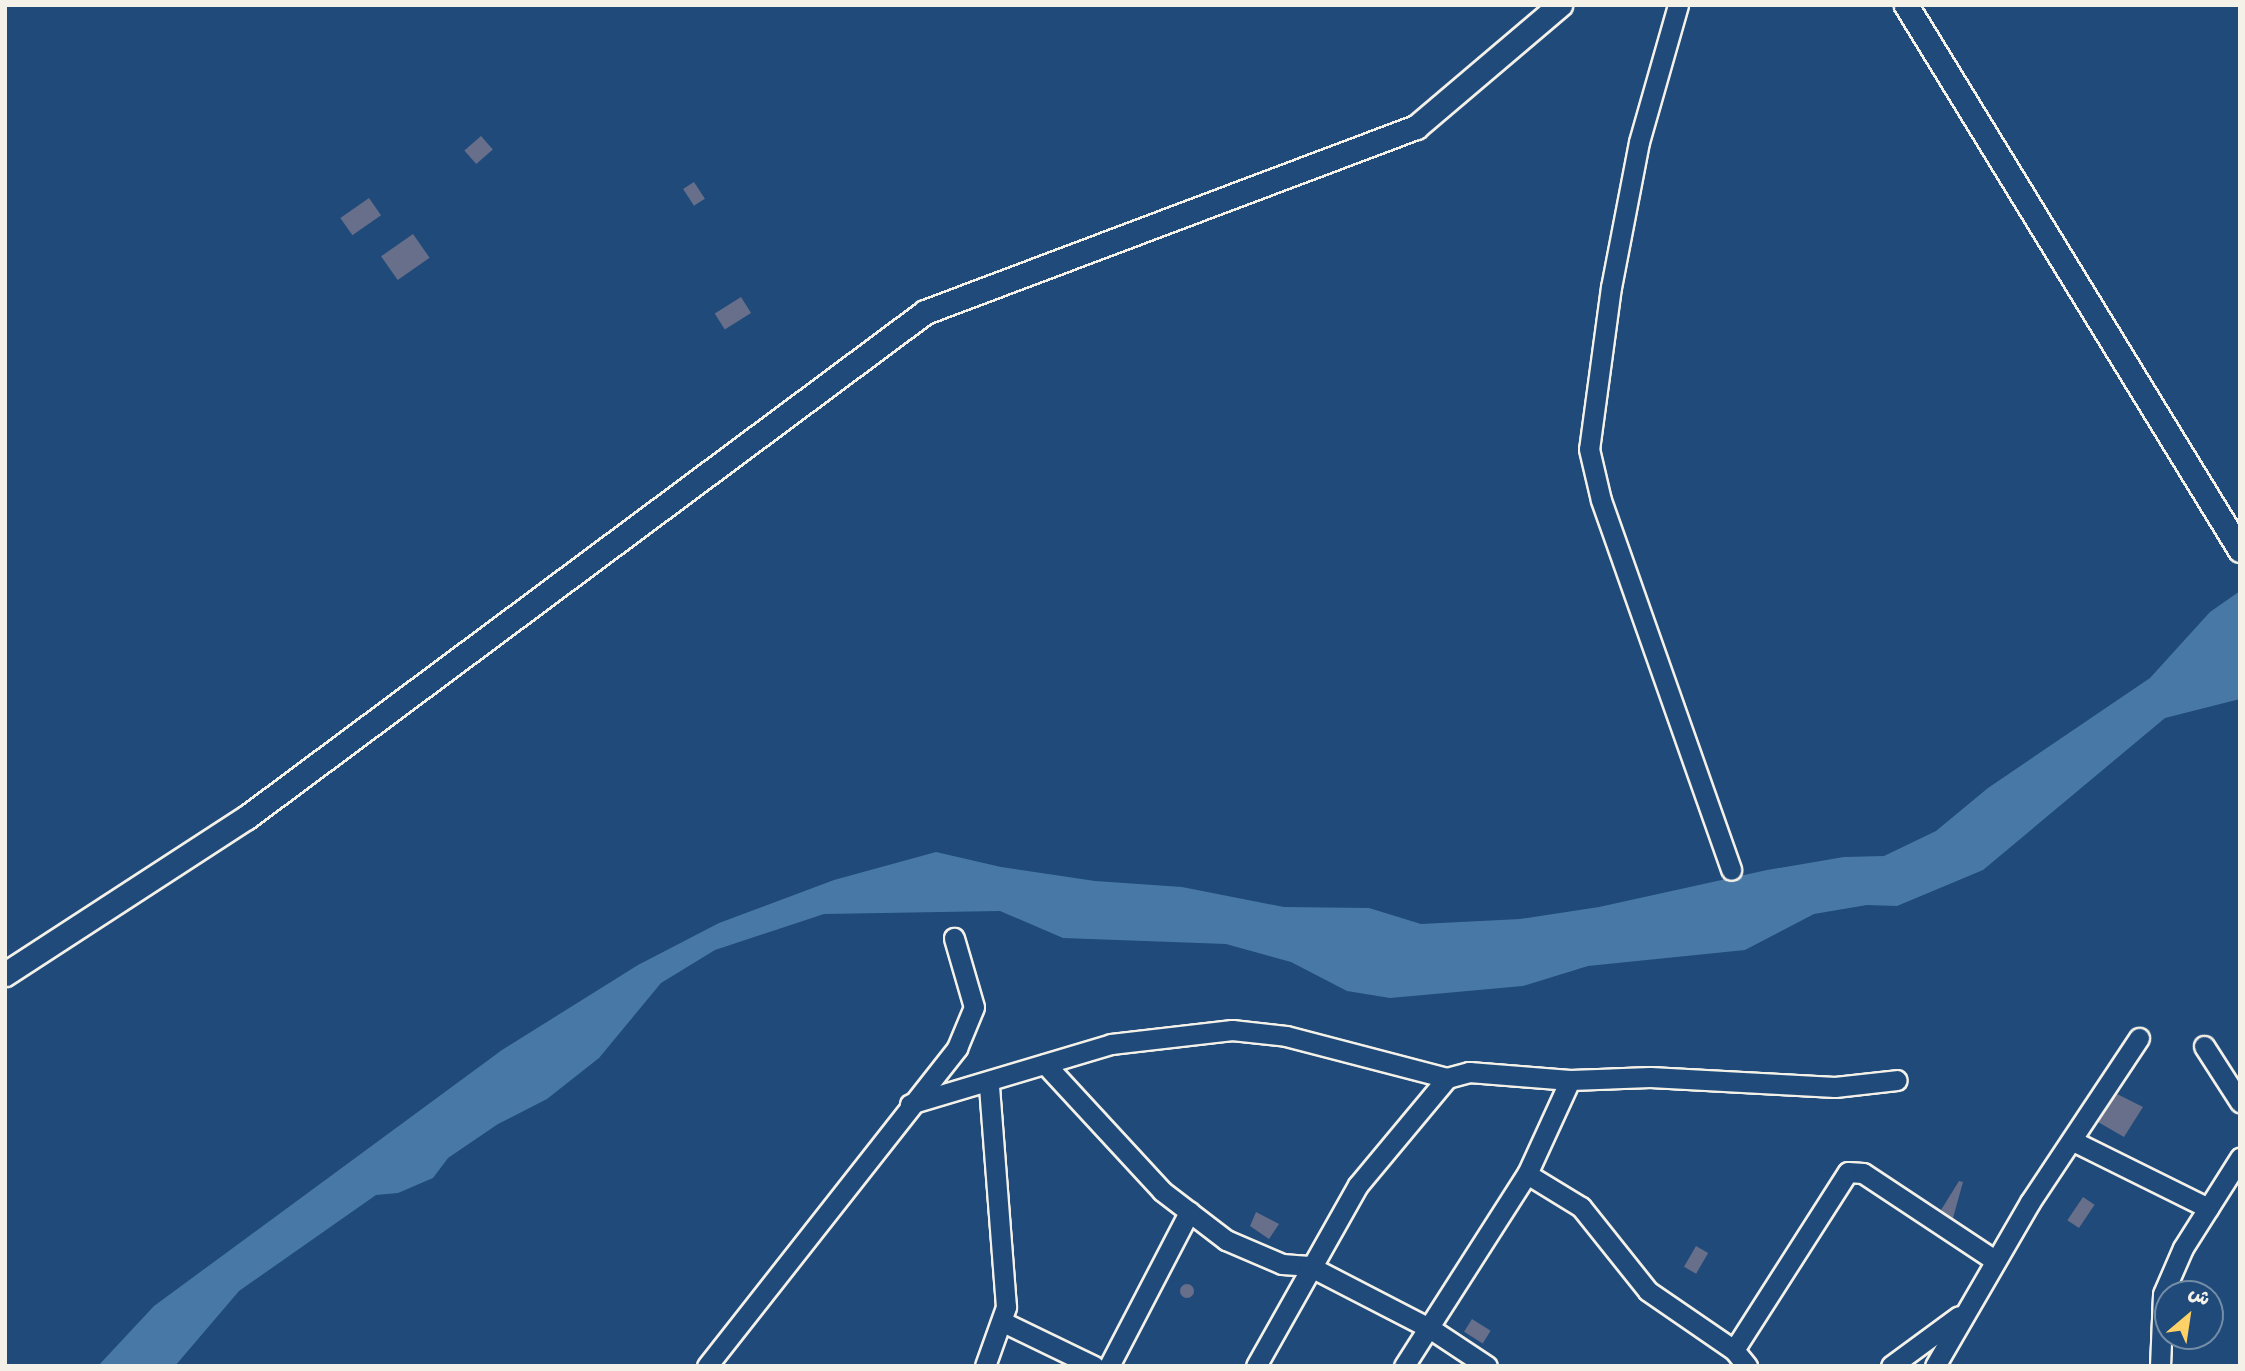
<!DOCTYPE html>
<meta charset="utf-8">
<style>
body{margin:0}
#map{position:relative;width:2245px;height:1371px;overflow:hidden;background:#1f4a7a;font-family:"Gochi Hand","Playpen Sans Arabic",sans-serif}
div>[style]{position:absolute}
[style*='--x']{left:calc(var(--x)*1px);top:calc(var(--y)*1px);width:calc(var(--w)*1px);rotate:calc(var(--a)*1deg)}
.water>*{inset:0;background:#4878a5}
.building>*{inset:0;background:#676f8a;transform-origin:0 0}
.round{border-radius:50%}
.roads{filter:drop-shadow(2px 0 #f4f1e8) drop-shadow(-2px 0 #f4f1e8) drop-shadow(0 2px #f4f1e8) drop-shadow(0 -2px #f4f1e8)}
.minor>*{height:19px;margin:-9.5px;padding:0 9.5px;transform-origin:9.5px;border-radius:9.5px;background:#1f4a7a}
.tertiary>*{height:23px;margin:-11.5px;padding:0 11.5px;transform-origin:11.5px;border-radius:11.5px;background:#1f4a7a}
span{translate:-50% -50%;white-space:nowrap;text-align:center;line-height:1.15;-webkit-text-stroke:5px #1f4a7a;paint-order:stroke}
.frame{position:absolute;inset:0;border:7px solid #f4f1e8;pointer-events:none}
.north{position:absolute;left:2154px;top:1280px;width:70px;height:70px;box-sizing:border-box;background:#1f4a7a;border:2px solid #748da6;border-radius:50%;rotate:29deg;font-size:19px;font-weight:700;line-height:28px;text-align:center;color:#f4f1e8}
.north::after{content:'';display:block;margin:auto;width:24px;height:32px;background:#ffd166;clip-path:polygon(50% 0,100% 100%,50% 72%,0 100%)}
</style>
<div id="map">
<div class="water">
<i style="clip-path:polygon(2240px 591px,2240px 699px,2165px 718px,1983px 870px,1897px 906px,1867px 905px,1814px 914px,1745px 950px,1588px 966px,1523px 986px,1390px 998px,1347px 991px,1291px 962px,1226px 944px,1063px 938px,1000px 911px,824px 914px,715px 950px,661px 983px,599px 1058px,547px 1099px,498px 1124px,448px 1158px,433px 1178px,398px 1193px,376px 1195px,239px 1291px,175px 1366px,98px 1366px,154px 1306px,502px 1050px,638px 965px,719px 923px,834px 880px,936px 852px,1001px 867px,1095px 881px,1182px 887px,1284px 907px,1369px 908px,1421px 924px,1520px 919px,1599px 907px,1767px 870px,1844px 857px,1884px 856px,1936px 831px,1988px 788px,2150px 678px,2210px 612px)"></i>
</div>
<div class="building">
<i style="left:481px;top:136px;width:18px;height:22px;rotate:49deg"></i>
<i style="left:694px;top:182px;width:20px;height:13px;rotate:57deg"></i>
<i style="left:369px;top:198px;width:21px;height:35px;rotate:55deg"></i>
<i style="left:413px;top:234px;width:29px;height:39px;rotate:55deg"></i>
<i style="left:741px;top:297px;width:19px;height:31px;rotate:58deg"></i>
<i style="clip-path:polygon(2117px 1094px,2143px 1107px,2124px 1137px,2098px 1122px)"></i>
<i style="clip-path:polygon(1959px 1181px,1963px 1182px,1953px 1218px,1941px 1210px)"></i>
<i style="left:2083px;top:1197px;width:14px;height:28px;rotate:34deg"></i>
<i style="clip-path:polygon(1256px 1212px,1279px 1224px,1269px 1239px,1250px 1226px)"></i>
<i style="left:1696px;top:1246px;width:14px;height:24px;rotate:30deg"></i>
<i class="round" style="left:1180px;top:1284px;width:14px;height:14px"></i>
<i style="left:1472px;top:1319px;width:22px;height:15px;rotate:32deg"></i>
</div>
<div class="roads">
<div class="minor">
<i style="--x:1678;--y:5;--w:142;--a:105.9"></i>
<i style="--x:1639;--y:142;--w:148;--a:100.9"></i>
<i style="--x:1611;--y:287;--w:163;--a:97.7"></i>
<i style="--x:1589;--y:449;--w:52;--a:76.8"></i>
<i style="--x:1601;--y:500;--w:392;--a:70.6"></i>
<i style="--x:2204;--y:1046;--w:67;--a:57.3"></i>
<i style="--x:1045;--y:1064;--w:173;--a:47.3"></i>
<i style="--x:1162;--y:1191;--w:81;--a:37.4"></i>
<i style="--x:1226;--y:1240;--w:61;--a:23.2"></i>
<i style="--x:1282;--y:1264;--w:27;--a:4"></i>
<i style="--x:1309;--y:1266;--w:137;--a:27.3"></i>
<i style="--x:1431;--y:1329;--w:67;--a:33.5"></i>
<i style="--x:910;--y:1104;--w:210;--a:-16.6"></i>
<i style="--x:1111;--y:1044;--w:122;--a:-6.6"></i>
<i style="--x:1232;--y:1030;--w:54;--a:6.3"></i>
<i style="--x:1286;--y:1036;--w:166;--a:14.6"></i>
<i style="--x:1447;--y:1078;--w:23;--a:-15"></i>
<i style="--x:1469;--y:1072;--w:101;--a:4.5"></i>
<i style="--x:1570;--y:1080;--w:80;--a:-2.1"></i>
<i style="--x:1650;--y:1077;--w:185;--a:3.1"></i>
<i style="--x:1835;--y:1087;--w:62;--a:-6.4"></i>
<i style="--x:2073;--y:1141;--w:151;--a:26.4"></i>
<i style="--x:1527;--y:1174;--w:63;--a:31.4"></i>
<i style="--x:1581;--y:1207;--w:107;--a:51.4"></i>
<i style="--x:1648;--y:1291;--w:104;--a:34.5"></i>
<i style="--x:1734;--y:1350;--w:21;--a:51"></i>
<i style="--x:1003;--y:1322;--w:101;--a:25.8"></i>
<i style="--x:1734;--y:1350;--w:211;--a:-57.4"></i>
<i style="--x:1848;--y:1172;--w:15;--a:4"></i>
<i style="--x:1863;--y:1173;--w:159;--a:33.5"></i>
<i style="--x:707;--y:1366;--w:405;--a:-51.8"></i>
<i style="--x:957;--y:1048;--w:44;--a:-67.5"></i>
<i style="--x:974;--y:1007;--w:72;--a:-106.2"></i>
<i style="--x:985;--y:1366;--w:63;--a:-70.4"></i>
<i style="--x:1006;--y:1307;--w:224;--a:-94.4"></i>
<i style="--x:1109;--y:1366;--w:174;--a:-62.5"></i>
<i style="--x:1256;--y:1366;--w:208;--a:-60.6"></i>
<i style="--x:1358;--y:1185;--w:139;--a:-50.2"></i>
<i style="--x:1404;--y:1366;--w:228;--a:-57.4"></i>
<i style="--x:1527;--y:1174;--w:103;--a:-65.4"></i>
<i style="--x:1891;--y:1366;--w:84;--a:-36.3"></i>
<i style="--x:1935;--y:1366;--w:190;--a:-59.9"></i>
<i style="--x:2030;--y:1202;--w:197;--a:-56.4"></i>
<i style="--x:2160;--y:1366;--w:72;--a:-87.6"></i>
<i style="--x:2163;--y:1294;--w:50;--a:-66.5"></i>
<i style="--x:2183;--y:1248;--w:107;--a:-57.7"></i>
</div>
<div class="tertiary">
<i style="--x:1906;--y:5;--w:639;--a:58.5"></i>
<i style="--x:5;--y:974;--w:288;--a:-33"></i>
<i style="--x:247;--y:817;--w:845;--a:-36.68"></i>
<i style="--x:925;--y:312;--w:525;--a:-20.65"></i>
<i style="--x:1416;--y:127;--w:189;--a:-40.3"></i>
</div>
</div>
<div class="frame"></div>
<div class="north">ش</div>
</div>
